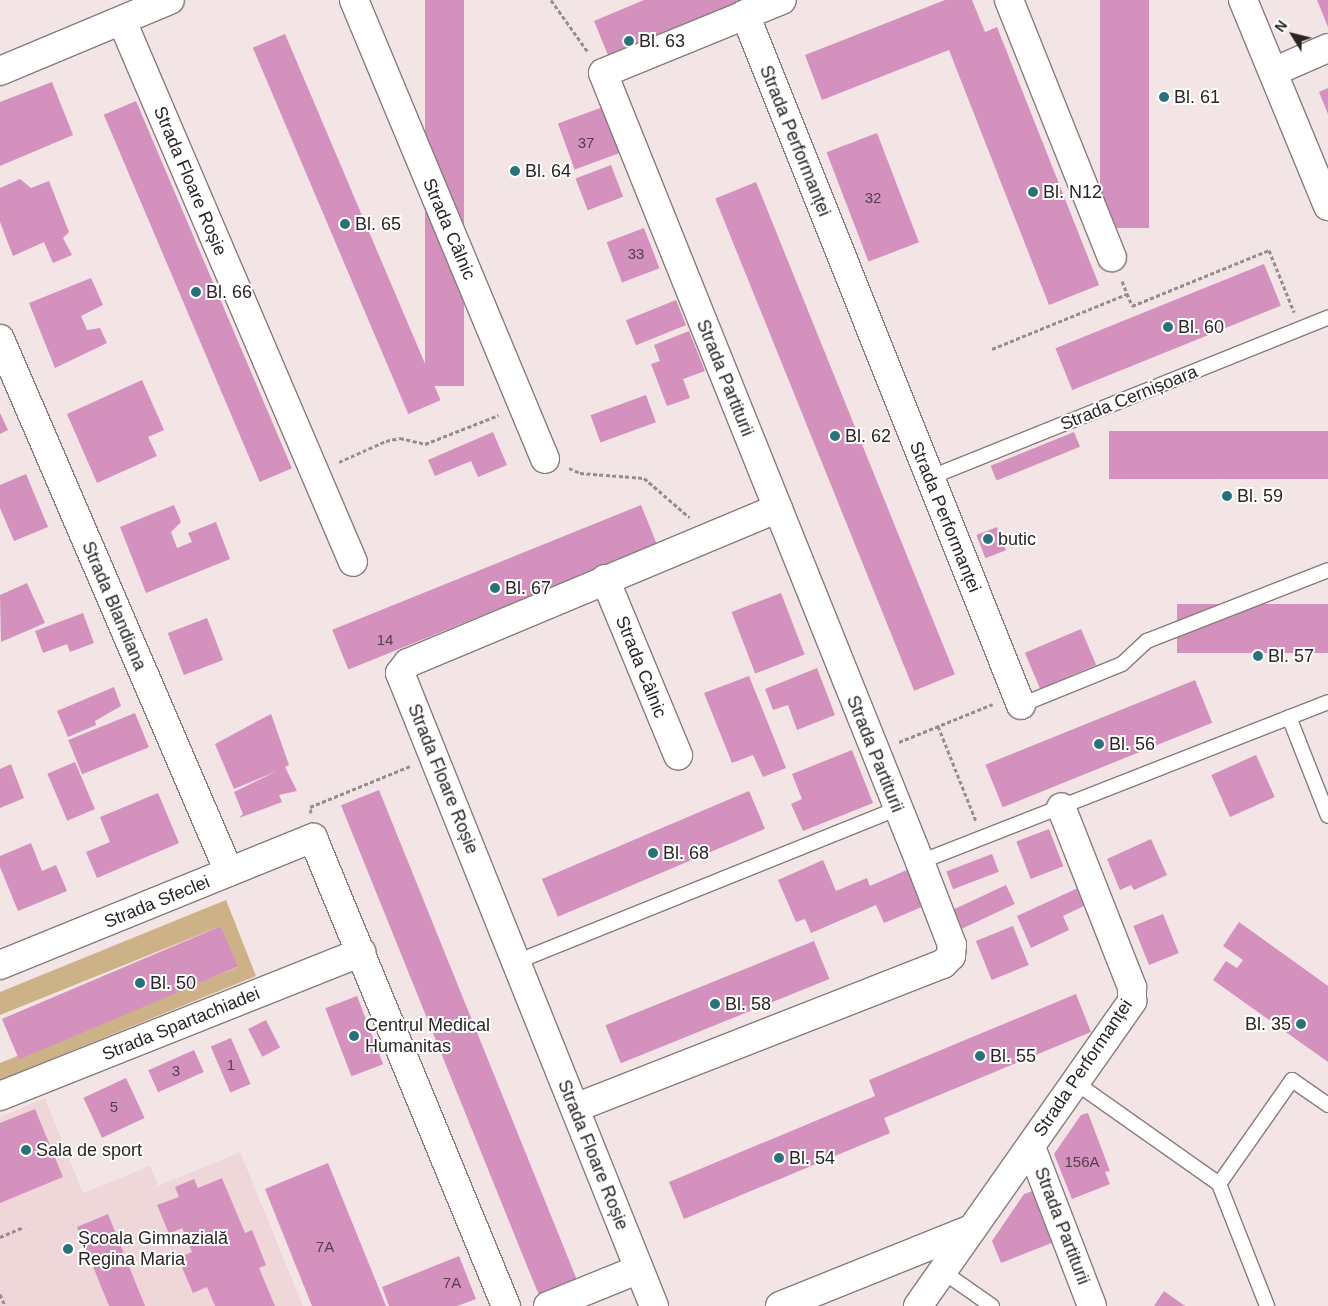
<!DOCTYPE html>
<meta charset="utf-8">
<style>
body{margin:0}
#map{position:relative;width:1328px;height:1306px;overflow:hidden;background:#f3e4e5;font-family:Helvetica,sans-serif}
div>[style]{position:absolute}
[style*='--x']{left:calc(var(--x)*1px);top:calc(var(--y)*1px);width:calc(var(--w)*1px);rotate:calc(var(--a)*1deg)}
.built>*{inset:0;background:#efd7d9}
.green>*{inset:0;background:#ccb286}
.building>*{inset:0;background:#d491be;transform-origin:0 0}
.path>*{height:3px;margin-top:-1.5px;transform-origin:0;background:repeating-linear-gradient(90deg,#988d8e 0 4px,transparent 0 6.5px)}
.roads{filter:drop-shadow(1px 0 #897b7c) drop-shadow(-1px 0 #897b7c) drop-shadow(0 1px #897b7c) drop-shadow(0 -1px #897b7c)}
.service>*{height:14px;margin:-7px;padding:0 7px;transform-origin:7px;border-radius:7px;background:#fff}
.minor>*{height:28px;margin:-14px;padding:0 14px;transform-origin:14px;border-radius:14px;background:#fff}
.dots>*{width:14px;height:14px;translate:-50% -50%;box-sizing:border-box;border:2px solid #fff;border-radius:50%}
span{translate:-50% -50%;white-space:nowrap;text-align:center;line-height:1.15;-webkit-text-stroke:4px #fff;paint-order:stroke}
.number-label{font-size:15px;color:#543f4b}
.number-label span{-webkit-text-stroke-width:0}
.poi-label{font-size:18px;color:#2a2425}
.left{translate:0 -50%;text-align:left}
.right{translate:-100% -50%;text-align:right}
.street-label{font-size:18px;color:#2a2425}
.north{position:absolute;left:1268px;top:10px;width:50px;height:50px;-webkit-text-stroke:4px #fff;paint-order:stroke;rotate:306deg;font-size:14px;font-weight:700;line-height:20px;text-align:center;color:#2a2425}
.north::after{content:'';display:block;margin:auto;width:18px;height:22px;background:#2a2425;clip-path:polygon(50% 0,100% 100%,50% 72%,0 100%)}
</style>
<div id="map">
<div class="built">
<i style="clip-path:polygon(45px 1098px,83px 1193px,150px 1166px,158px 1186px,240px 1152px,303px 1306px,0 1306px,0 1117px)"></i>
</div>
<div class="green">
<i style="clip-path:polygon(226px 900px,256px 976px,0 1080px,0 1063px,238px 967px,221px 926px,0 1015px,0 992px)"></i>
</div>
<div class="building">
<i style="left:425px;top:0;width:39px;height:386px"></i>
<i style="clip-path:polygon(644px 0,756px 0,610px 60px,594px 21px)"></i>
<i style="clip-path:polygon(945px 0,972px 0,985px 32px,997px 27px,1099px 285px,1049px 305px,949px 50px,822px 100px,805px 55px)"></i>
<i style="left:1100px;top:0;width:49px;height:228px"></i>
<i style="clip-path:polygon(1317px 0,1328px 0,1328px 27px)"></i>
<i style="left:285px;top:34px;width:398px;height:35px;rotate:67deg"></i>
<i style="clip-path:polygon(52px 82px,73px 135px,0 166px,0 102px)"></i>
<i style="clip-path:polygon(1328px 88px,1328px 114px,1319px 92px)"></i>
<i style="left:136px;top:101px;width:399px;height:35px;rotate:67deg"></i>
<i style="left:603px;top:107px;width:49px;height:48px;rotate:70deg"></i>
<i style="left:877px;top:133px;width:117px;height:54px;rotate:69deg"></i>
<i style="left:611px;top:165px;width:34px;height:38px;rotate:69deg"></i>
<i style="clip-path:polygon(20px 179px,31px 188px,49px 181px,69px 232px,63px 238px,72px 255px,53px 263px,44px 242px,13px 256px,0 222px,0 188px)"></i>
<i style="left:756px;top:182px;width:531px;height:44px;rotate:68deg"></i>
<i style="left:644px;top:228px;width:43px;height:40px;rotate:69deg"></i>
<i style="left:1264px;top:264px;width:45px;height:225px;rotate:68deg"></i>
<i style="clip-path:polygon(91px 278px,103px 305px,81px 316px,87px 330px,100px 328px,107px 343px,55px 368px,29px 303px)"></i>
<i style="left:676px;top:300px;width:27px;height:54px;rotate:68deg"></i>
<i style="clip-path:polygon(689px 331px,705px 371px,683px 379px,690px 398px,667px 406px,651px 364px,660px 361px,654px 345px)"></i>
<i style="clip-path:polygon(142px 380px,164px 430px,148px 437px,157px 456px,97px 483px,67px 414px)"></i>
<i style="left:646px;top:395px;width:29px;height:59px;rotate:70deg"></i>
<i style="clip-path:polygon(0 413px,8px 430px,0 434px)"></i>
<i style="left:1328px;top:431px;width:48px;height:219px;rotate:90deg"></i>
<i style="clip-path:polygon(493px 432px,507px 465px,478px 477px,471px 461px,435px 476px,428px 460px)"></i>
<i style="left:1074px;top:432px;width:16px;height:90px;rotate:68deg"></i>
<i style="clip-path:polygon(26px 474px,48px 527px,14px 541px,0 508px,0 485px)"></i>
<i style="clip-path:polygon(174px 505px,181px 522px,171px 532px,177px 548px,192px 542px,188px 533px,216px 522px,230px 559px,146px 593px,120px 527px)"></i>
<i style="left:641px;top:505px;width:43px;height:333px;rotate:68deg"></i>
<i style="left:997px;top:527px;width:25px;height:22px;rotate:69deg"></i>
<i style="clip-path:polygon(27px 583px,45px 623px,1px 642px,0 595px)"></i>
<i style="left:781px;top:593px;width:66px;height:53px;rotate:69deg"></i>
<i style="left:1328px;top:604px;width:49px;height:151px;rotate:90deg"></i>
<i style="clip-path:polygon(83px 613px,94px 643px,70px 652px,67px 644px,43px 653px,35px 631px)"></i>
<i style="left:207px;top:618px;width:45px;height:42px;rotate:69deg"></i>
<i style="left:1081px;top:629px;width:39px;height:61px;rotate:67deg"></i>
<i style="clip-path:polygon(817px 668px,835px 715px,797px 730px,788px 705px,773px 710px,765px 689px)"></i>
<i style="clip-path:polygon(749px 676px,786px 768px,763px 777px,753px 755px,732px 763px,704px 693px)"></i>
<i style="left:1195px;top:680px;width:46px;height:226px;rotate:68deg"></i>
<i style="clip-path:polygon(114px 687px,121px 706px,95px 721px,96px 725px,68px 737px,57px 711px)"></i>
<i style="left:135px;top:713px;width:37px;height:72px;rotate:68deg"></i>
<i style="clip-path:polygon(271px 714px,289px 765px,285px 767px,297px 791px,279px 795px,282px 802px,239px 818px,243px 814px,234px 792px,277px 771px,234px 789px,215px 744px)"></i>
<i style="clip-path:polygon(852px 750px,873px 803px,803px 831px,791px 804px,802px 799px,792px 774px)"></i>
<i style="left:1256px;top:755px;width:46px;height:49px;rotate:66deg"></i>
<i style="left:75px;top:762px;width:51px;height:30px;rotate:67deg"></i>
<i style="clip-path:polygon(11px 764px,24px 798px,0 808px,0 769px)"></i>
<i style="left:379px;top:790px;width:529px;height:41px;rotate:68deg"></i>
<i style="left:749px;top:791px;width:41px;height:225px;rotate:67deg"></i>
<i style="clip-path:polygon(158px 793px,179px 843px,97px 878px,86px 852px,110px 842px,100px 817px)"></i>
<i style="left:1049px;top:829px;width:40px;height:35px;rotate:69deg"></i>
<i style="clip-path:polygon(1151px 839px,1167px 875px,1134px 890px,1131px 885px,1120px 890px,1107px 859px)"></i>
<i style="clip-path:polygon(31px 843px,42px 871px,56px 865px,67px 891px,18px 911px,0 867px,0 856px)"></i>
<i style="left:992px;top:854px;width:19px;height:49px;rotate:69deg"></i>
<i style="clip-path:polygon(823px 860px,836px 891px,867px 878px,870px 886px,909px 869px,924px 906px,884px 923px,876px 905px,811px 933px,805px 919px,796px 922px,778px 880px)"></i>
<i style="left:1006px;top:885px;width:21px;height:58px;rotate:65deg"></i>
<i style="clip-path:polygon(1078px 888px,1086px 905px,1063px 916px,1069px 930px,1031px 948px,1017px 916px)"></i>
<i style="left:1163px;top:914px;width:42px;height:32px;rotate:68deg"></i>
<i style="clip-path:polygon(1239px 922px,1328px 986px,1328px 1062px,1213px 980px,1226px 961px,1237px 968px,1243px 960px,1223px 946px)"></i>
<i style="left:221px;top:926px;width:44px;height:238px;rotate:67deg"></i>
<i style="left:1013px;top:926px;width:42px;height:40px;rotate:68deg"></i>
<i style="left:814px;top:941px;width:41px;height:225px;rotate:68deg"></i>
<i style="clip-path:polygon(1076px 994px,1091px 1032px,884px 1118px,890px 1133px,684px 1219px,669px 1182px,875px 1096px,869px 1080px)"></i>
<i style="left:357px;top:996px;width:73px;height:34px;rotate:69deg"></i>
<i style="left:266px;top:1020px;width:31px;height:20px;rotate:63deg"></i>
<i style="left:231px;top:1038px;width:50px;height:22px;rotate:67deg"></i>
<i style="left:194px;top:1050px;width:24px;height:50px;rotate:66deg"></i>
<i style="left:126px;top:1078px;width:44px;height:47px;rotate:65deg"></i>
<i style="clip-path:polygon(35px 1109px,63px 1177px,0 1203px,0 1123px)"></i>
<i style="clip-path:polygon(1088px 1113px,1110px 1171px,1105px 1172px,1110px 1184px,1072px 1199px,1054px 1154px,1081px 1115px)"></i>
<i style="clip-path:polygon(328px 1163px,386px 1306px,312px 1306px,265px 1189px)"></i>
<i style="clip-path:polygon(222px 1178px,245px 1233px,252px 1230px,266px 1265px,259px 1268px,275px 1306px,215px 1306px,207px 1287px,193px 1293px,178px 1258px,192px 1252px,182px 1228px,169px 1234px,157px 1205px,179px 1197px,175px 1187px,194px 1179px,198px 1188px)"></i>
<i style="clip-path:polygon(1033px 1191px,1054px 1242px,1001px 1263px,992px 1241px,1024px 1194px)"></i>
<i style="clip-path:polygon(108px 1214px,145px 1306px,109px 1306px,77px 1227px)"></i>
<i style="clip-path:polygon(459px 1256px,476px 1299px,457px 1306px,389px 1306px,382px 1287px)"></i>
<i style="clip-path:polygon(1164px 1291px,1185px 1306px,1154px 1306px)"></i>
</div>
<div class="path">
<i style="--x:551;--y:0;--w:64;--a:54.6"></i>
<i style="--x:1122;--y:281;--w:27;--a:68"></i>
<i style="--x:1132;--y:306;--w:148;--a:-22.2"></i>
<i style="--x:1269;--y:250;--w:67;--a:68"></i>
<i style="--x:992;--y:349;--w:146;--a:-22.2"></i>
<i style="--x:339;--y:462;--w:51;--a:-24.1"></i>
<i style="--x:386;--y:441;--w:14;--a:-12"></i>
<i style="--x:400;--y:438;--w:26;--a:13"></i>
<i style="--x:425;--y:444;--w:79;--a:-21.4"></i>
<i style="--x:569;--y:468;--w:12;--a:24"></i>
<i style="--x:580;--y:473;--w:64;--a:4.5"></i>
<i style="--x:644;--y:478;--w:60;--a:40.9"></i>
<i style="--x:938;--y:726;--w:102;--a:68.2"></i>
<i style="--x:899;--y:742;--w:101;--a:-22"></i>
<i style="--x:311;--y:813;--w:6;--a:-99"></i>
<i style="--x:310;--y:807;--w:108;--a:-22.3"></i>
<i style="--x:0;--y:1237;--w:26;--a:-23"></i>
<i style="--x:0;--y:1294;--w:13;--a:67"></i>
</div>
<div class="roads">
<div class="service">
<i style="--x:929;--y:478;--w:430;--a:-21.9"></i>
<i style="--x:1021;--y:705;--w:109;--a:-22.1"></i>
<i style="--x:1122;--y:664;--w:34;--a:-43"></i>
<i style="--x:1147;--y:641;--w:194;--a:-21.4"></i>
<i style="--x:1289;--y:717;--w:106;--a:68.5"></i>
<i style="--x:920;--y:862;--w:438;--a:-21.4"></i>
<i style="--x:516;--y:962;--w:410;--a:-21.9"></i>
<i style="--x:1076;--y:1083;--w:175;--a:35.2"></i>
<i style="--x:1219;--y:1184;--w:127;--a:-54.9"></i>
<i style="--x:1292;--y:1080;--w:44;--a:34.8"></i>
<i style="--x:1219;--y:1184;--w:131;--a:68.5"></i>
<i style="--x:942;--y:1271;--w:61;--a:35"></i>
</div>
<div class="minor">
<i style="--x:354;--y:0;--w:497;--a:67.4"></i>
<i style="--x:1009;--y:0;--w:277;--a:68.2"></i>
<i style="--x:1243;--y:0;--w:223;--a:67.6"></i>
<i style="--x:745;--y:14;--w:744;--a:68.23"></i>
<i style="--x:122;--y:21;--w:588;--a:66.88"></i>
<i style="--x:0;--y:71;--w:184;--a:-22.7"></i>
<i style="--x:1273;--y:72;--w:60;--a:-23.6"></i>
<i style="--x:0;--y:339;--w:580;--a:66.75"></i>
<i style="--x:605;--y:579;--w:191;--a:67.5"></i>
<i style="--x:0;--y:965;--w:338;--a:-22.1"></i>
<i style="--x:313;--y:838;--w:506;--a:67.59"></i>
<i style="--x:0;--y:1096;--w:389;--a:-21.7"></i>
<i style="--x:575;--y:1108;--w:395;--a:-21.4"></i>
<i style="--x:943;--y:964;--w:11;--a:-45"></i>
<i style="--x:951;--y:956;--w:11;--a:-85"></i>
<i style="--x:952;--y:945;--w:89;--a:-111.1"></i>
<i style="--x:920;--y:862;--w:850;--a:-111.89"></i>
<i style="--x:603;--y:73;--w:193;--a:-22.2"></i>
<i style="--x:1031;--y:1147;--w:170;--a:69"></i>
<i style="--x:548;--y:1306;--w:98;--a:-22.1"></i>
<i style="--x:654;--y:1306;--w:682;--a:-111.86"></i>
<i style="--x:400;--y:673;--w:13;--a:-51"></i>
<i style="--x:408;--y:663;--w:401;--a:-22.7"></i>
<i style="--x:780;--y:1306;--w:207;--a:-21.9"></i>
<i style="--x:918;--y:1306;--w:373;--a:-54.9"></i>
<i style="--x:1132;--y:1001;--w:14;--a:-90"></i>
<i style="--x:1132;--y:987;--w:193;--a:-111.5"></i>
</div>
</div>
<div class="dots">
<i style="left:629px;top:41px;background:#29727b"></i>
<i style="left:1164px;top:97px;background:#29727b"></i>
<i style="left:515px;top:171px;background:#29727b"></i>
<i style="left:1033px;top:192px;background:#29727b"></i>
<i style="left:345px;top:224px;background:#29727b"></i>
<i style="left:196px;top:292px;background:#29727b"></i>
<i style="left:1168px;top:327px;background:#29727b"></i>
<i style="left:835px;top:436px;background:#29727b"></i>
<i style="left:1227px;top:496px;background:#29727b"></i>
<i style="left:988px;top:539px;background:#29727b"></i>
<i style="left:495px;top:588px;background:#29727b"></i>
<i style="left:1258px;top:656px;background:#29727b"></i>
<i style="left:1099px;top:744px;background:#29727b"></i>
<i style="left:653px;top:853px;background:#29727b"></i>
<i style="left:140px;top:983px;background:#29727b"></i>
<i style="left:715px;top:1004px;background:#29727b"></i>
<i style="left:1301px;top:1024px;background:#29727b"></i>
<i style="left:354px;top:1036px;background:#29727b"></i>
<i style="left:980px;top:1056px;background:#29727b"></i>
<i style="left:26px;top:1150px;background:#29727b"></i>
<i style="left:779px;top:1158px;background:#29727b"></i>
<i style="left:68px;top:1249px;background:#29727b"></i>
</div>
<div class="number-label">
<span style="left:586px;top:143px">37</span>
<span style="left:873px;top:198px">32</span>
<span style="left:636px;top:254px">33</span>
<span style="left:385px;top:640px">14</span>
<span style="left:231px;top:1065px">1</span>
<span style="left:176px;top:1071px">3</span>
<span style="left:114px;top:1107px">5</span>
<span style="left:1082px;top:1162px">156A</span>
<span style="left:325px;top:1247px">7A</span>
<span style="left:452px;top:1283px">7A</span>
</div>
<div class="poi-label">
<span class="left" style="left:639px;top:41px">Bl. 63</span>
<span class="left" style="left:1174px;top:97px">Bl. 61</span>
<span class="left" style="left:525px;top:171px">Bl. 64</span>
<span class="left" style="left:1043px;top:192px">Bl. N12</span>
<span class="left" style="left:355px;top:224px">Bl. 65</span>
<span class="left" style="left:206px;top:292px">Bl. 66</span>
<span class="left" style="left:1178px;top:327px">Bl. 60</span>
<span class="left" style="left:845px;top:436px">Bl. 62</span>
<span class="left" style="left:1237px;top:496px">Bl. 59</span>
<span class="left" style="left:998px;top:539px">butic</span>
<span class="left" style="left:505px;top:588px">Bl. 67</span>
<span class="left" style="left:1268px;top:656px">Bl. 57</span>
<span class="left" style="left:1109px;top:744px">Bl. 56</span>
<span class="left" style="left:663px;top:853px">Bl. 68</span>
<span class="left" style="left:150px;top:983px">Bl. 50</span>
<span class="left" style="left:725px;top:1004px">Bl. 58</span>
<span class="right" style="left:1291px;top:1024px">Bl. 35</span>
<span class="left" style="left:365px;top:1036px">Centrul Medical<br>Humanitas</span>
<span class="left" style="left:990px;top:1056px">Bl. 55</span>
<span class="left" style="left:36px;top:1150px">Sala de sport</span>
<span class="left" style="left:789px;top:1158px">Bl. 54</span>
<span class="left" style="left:78px;top:1249px">Școala Gimnazială<br>Regina Maria</span>
</div>
<div class="street-label">
<span style="left:795px;top:141px;rotate:68deg">Strada Performanței</span>
<span style="left:190px;top:181px;rotate:67deg">Strada Floare Roșie</span>
<span style="left:449px;top:229px;rotate:67deg">Strada Câlnic</span>
<span style="left:725px;top:378px;rotate:68deg">Strada Partiturii</span>
<span style="left:1129px;top:398px;rotate:-22deg">Strada Cernișoara</span>
<span style="left:945px;top:517px;rotate:68deg">Strada Performanței</span>
<span style="left:114px;top:606px;rotate:67deg">Strada Blandiana</span>
<span style="left:641px;top:667px;rotate:68deg">Strada Câlnic</span>
<span style="left:875px;top:754px;rotate:68deg">Strada Partiturii</span>
<span style="left:443px;top:779px;rotate:68deg">Strada Floare Roșie</span>
<span style="left:157px;top:902px;rotate:-22deg">Strada Sfeclei</span>
<span style="left:181px;top:1024px;rotate:-22deg">Strada Spartachiadei</span>
<span style="left:1083px;top:1068px;rotate:-56deg">Strada Performanței</span>
<span style="left:593px;top:1155px;rotate:68deg">Strada Floare Roșie</span>
<span style="left:1062px;top:1226px;rotate:69deg">Strada Partiturii</span>
</div>
<div class="north">N</div>
</div>
